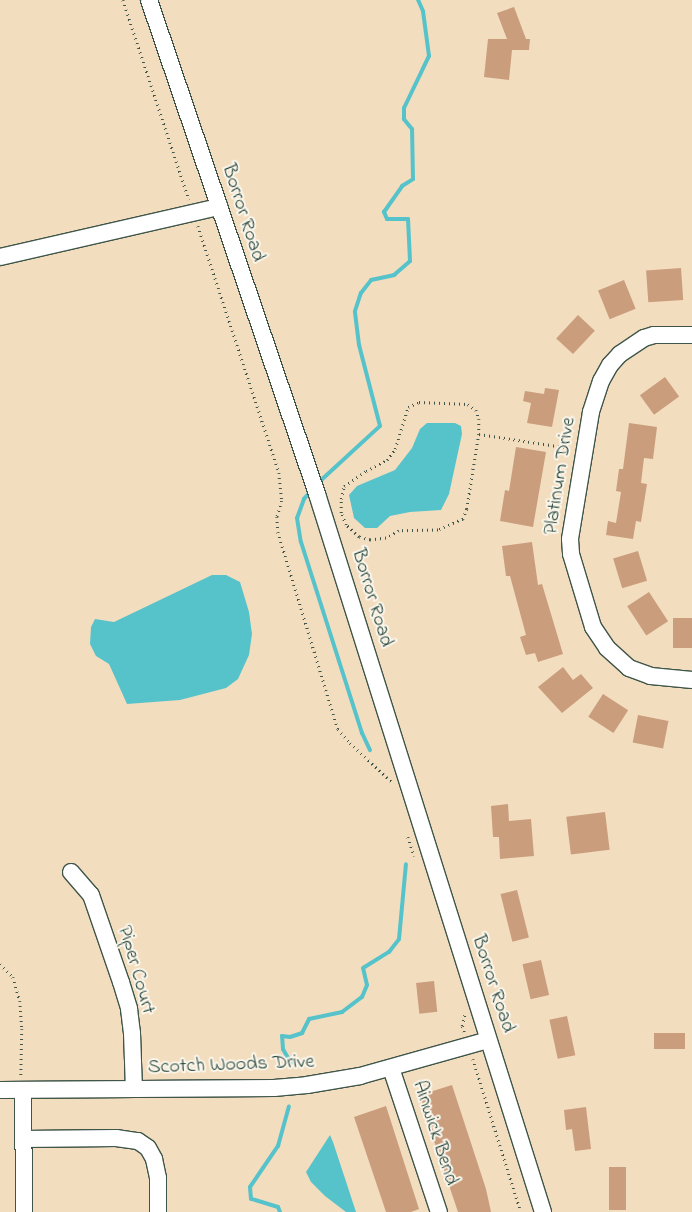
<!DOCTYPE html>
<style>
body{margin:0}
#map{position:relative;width:692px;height:1212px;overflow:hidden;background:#f3ddbf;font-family:"Indie Flower",sans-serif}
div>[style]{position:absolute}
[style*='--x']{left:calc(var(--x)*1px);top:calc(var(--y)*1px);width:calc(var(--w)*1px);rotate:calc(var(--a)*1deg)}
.water>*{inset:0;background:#56c3cb}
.stream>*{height:4px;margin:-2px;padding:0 2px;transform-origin:2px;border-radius:2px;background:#56c3cb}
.building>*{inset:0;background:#ca9d7d;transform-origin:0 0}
.path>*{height:2.5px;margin-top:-1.25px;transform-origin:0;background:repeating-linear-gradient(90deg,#3f5549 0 1px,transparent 0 5px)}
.roads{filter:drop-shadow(1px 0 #3f5549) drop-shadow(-1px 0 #3f5549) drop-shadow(0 1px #3f5549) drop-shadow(0 -1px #3f5549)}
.minor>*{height:16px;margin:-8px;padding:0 8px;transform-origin:8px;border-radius:8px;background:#fff}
span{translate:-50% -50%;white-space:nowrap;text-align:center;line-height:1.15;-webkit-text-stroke:4px #fbf7ec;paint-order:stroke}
.street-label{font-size:20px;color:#1f3d34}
</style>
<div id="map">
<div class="water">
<i style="clip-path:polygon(427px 423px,455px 423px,461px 426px,462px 434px,449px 494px,441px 510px,410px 512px,390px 516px,377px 528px,365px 528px,354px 518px,349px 495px,357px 486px,395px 470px,412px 448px,420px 429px)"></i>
<i style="clip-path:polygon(212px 575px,226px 575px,240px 582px,249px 612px,252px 634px,249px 655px,238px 679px,226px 688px,180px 700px,127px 704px,109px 664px,96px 656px,90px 644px,91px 627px,95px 619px,114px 622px)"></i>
<i style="clip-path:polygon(330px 1135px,333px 1142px,356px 1212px,346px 1212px,325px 1196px,311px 1182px,306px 1172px)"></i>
</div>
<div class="stream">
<i style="--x:318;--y:483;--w:84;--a:-42.6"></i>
<i style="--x:380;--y:426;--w:84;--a:-104.5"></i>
<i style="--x:359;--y:345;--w:34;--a:-97"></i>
<i style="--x:355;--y:311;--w:19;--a:-72"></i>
<i style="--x:361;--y:293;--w:16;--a:-52"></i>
<i style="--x:371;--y:280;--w:24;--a:-12"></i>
<i style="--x:394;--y:275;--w:21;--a:-41"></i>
<i style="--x:410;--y:261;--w:42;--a:-92.7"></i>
<i style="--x:408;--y:219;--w:21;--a:180"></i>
<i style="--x:387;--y:219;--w:8;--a:-113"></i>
<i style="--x:384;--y:212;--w:32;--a:-55"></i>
<i style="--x:402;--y:186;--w:13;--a:-32"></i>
<i style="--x:413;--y:179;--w:50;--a:-91.1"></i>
<i style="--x:412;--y:129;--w:13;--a:-129"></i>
<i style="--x:404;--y:119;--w:11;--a:-90"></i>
<i style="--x:404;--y:108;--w:58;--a:-64.3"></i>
<i style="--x:429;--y:56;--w:45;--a:-97.6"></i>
<i style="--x:423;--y:11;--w:12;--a:-114"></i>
<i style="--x:312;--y:490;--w:12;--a:132"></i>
<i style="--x:304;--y:499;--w:20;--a:110"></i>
<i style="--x:297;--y:518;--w:24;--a:81"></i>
<i style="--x:301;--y:542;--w:201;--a:72.3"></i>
<i style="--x:362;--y:733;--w:19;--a:65"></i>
<i style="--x:291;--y:1063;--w:16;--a:-120"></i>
<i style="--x:283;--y:1049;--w:13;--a:-94"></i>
<i style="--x:282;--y:1036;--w:8;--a:7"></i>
<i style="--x:290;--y:1037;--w:13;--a:-18"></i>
<i style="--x:302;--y:1033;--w:16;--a:-63"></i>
<i style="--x:309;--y:1019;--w:34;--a:-12"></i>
<i style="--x:342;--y:1012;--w:25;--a:-37"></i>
<i style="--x:362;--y:997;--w:13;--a:-67"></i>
<i style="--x:367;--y:985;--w:17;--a:-103"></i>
<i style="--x:363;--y:968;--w:31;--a:-32"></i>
<i style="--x:389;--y:952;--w:16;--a:-52"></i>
<i style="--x:399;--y:939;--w:75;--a:-84.7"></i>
<i style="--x:280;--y:1212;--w:5;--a:-112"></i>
<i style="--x:278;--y:1207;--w:28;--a:-163"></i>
<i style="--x:251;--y:1199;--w:12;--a:-95"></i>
<i style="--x:250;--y:1187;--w:50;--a:-55.7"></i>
<i style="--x:278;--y:1146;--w:41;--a:-74.6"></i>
</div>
<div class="building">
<i style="clip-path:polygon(514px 7px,526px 39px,530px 39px,529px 50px,512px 50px,509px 80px,484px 77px,488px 39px,507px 39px,497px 13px)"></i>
<i style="left:681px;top:268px;width:32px;height:35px;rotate:86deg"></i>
<i style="left:624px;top:280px;width:31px;height:28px;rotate:68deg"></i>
<i style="left:578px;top:315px;width:23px;height:32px;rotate:43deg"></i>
<i style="left:665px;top:377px;width:24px;height:31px;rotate:54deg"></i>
<i style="clip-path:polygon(545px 388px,559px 390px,552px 427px,527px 423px,531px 403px,523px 401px,525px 391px,544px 394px)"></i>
<i style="clip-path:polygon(629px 423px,657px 427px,653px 459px,644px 458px,641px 483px,647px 484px,641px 522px,636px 521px,633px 539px,606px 535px,608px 521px,616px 523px,621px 492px,616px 491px,619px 469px,623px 469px)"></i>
<i style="clip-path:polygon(516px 447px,546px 452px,533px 527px,500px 521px,505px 490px,509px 491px)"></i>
<i style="clip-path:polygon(532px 542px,538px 585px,542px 584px,563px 654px,538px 662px,535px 653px,526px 655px,520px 637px,526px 635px,510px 576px,506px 576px,502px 546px)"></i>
<i style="left:638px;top:551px;width:31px;height:26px;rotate:73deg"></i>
<i style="left:649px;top:592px;width:35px;height:26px;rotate:57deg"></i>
<i style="left:673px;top:618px;width:19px;height:30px"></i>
<i style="clip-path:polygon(563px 667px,573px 680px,581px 674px,593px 688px,562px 713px,538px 687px)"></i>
<i style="left:603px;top:694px;width:30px;height:27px;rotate:33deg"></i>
<i style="left:638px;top:715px;width:31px;height:28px;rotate:11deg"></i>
<i style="clip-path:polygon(508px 804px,509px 821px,531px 819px,534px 856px,500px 859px,499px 837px,493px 837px,491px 806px)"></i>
<i style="left:605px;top:812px;width:38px;height:39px;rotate:83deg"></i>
<i style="left:517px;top:890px;width:49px;height:17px;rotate:76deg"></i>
<i style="left:541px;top:960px;width:36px;height:19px;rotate:77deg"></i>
<i style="left:434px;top:981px;width:31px;height:18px;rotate:84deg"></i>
<i style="left:567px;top:1016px;width:40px;height:18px;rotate:78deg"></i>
<i style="left:685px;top:1033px;width:16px;height:31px;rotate:90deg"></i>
<i style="clip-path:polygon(452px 1085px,486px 1189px,491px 1212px,458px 1212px,429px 1126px,420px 1095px)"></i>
<i style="clip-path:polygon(386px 1106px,419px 1209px,411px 1212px,386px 1212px,354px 1117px)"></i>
<i style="clip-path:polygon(586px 1107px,591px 1149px,575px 1151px,572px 1129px,566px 1130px,564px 1110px)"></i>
<i style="left:609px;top:1167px;width:17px;height:43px"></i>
</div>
<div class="path">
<i style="--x:123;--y:0;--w:210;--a:71.7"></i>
<i style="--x:198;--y:226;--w:260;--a:71.8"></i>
<i style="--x:279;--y:473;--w:28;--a:84"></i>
<i style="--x:282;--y:501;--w:17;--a:107"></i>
<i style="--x:277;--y:517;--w:15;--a:86"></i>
<i style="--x:278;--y:532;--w:206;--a:73.1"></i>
<i style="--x:338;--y:729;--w:18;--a:49"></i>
<i style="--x:350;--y:743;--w:57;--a:42.9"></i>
<i style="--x:479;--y:434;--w:76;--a:99.1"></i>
<i style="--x:467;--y:509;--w:11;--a:112"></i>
<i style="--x:463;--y:519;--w:27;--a:156"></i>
<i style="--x:438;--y:530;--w:39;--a:179"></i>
<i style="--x:399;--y:531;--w:15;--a:152"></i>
<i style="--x:386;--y:538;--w:16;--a:173"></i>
<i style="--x:370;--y:540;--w:11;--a:-165"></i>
<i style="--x:359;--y:537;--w:18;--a:-137"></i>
<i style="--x:346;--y:525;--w:13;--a:-113"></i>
<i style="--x:341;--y:513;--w:14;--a:-90"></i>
<i style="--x:341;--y:499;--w:13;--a:-77"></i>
<i style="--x:344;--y:486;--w:27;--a:-34"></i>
<i style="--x:366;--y:471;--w:24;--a:-28"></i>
<i style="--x:387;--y:460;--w:14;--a:-54"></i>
<i style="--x:395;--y:449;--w:44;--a:-72.8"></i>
<i style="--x:408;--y:407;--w:12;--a:-24"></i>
<i style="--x:419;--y:402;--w:49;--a:2.3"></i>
<i style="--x:468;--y:404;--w:10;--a:37"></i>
<i style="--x:476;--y:410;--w:9;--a:72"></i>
<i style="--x:479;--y:419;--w:15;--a:90"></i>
<i style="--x:479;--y:434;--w:92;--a:8.7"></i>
<i style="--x:408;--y:837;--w:20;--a:72"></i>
<i style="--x:0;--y:964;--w:18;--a:45"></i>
<i style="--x:13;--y:977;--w:25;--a:74"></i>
<i style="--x:20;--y:1001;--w:28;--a:86"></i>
<i style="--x:22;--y:1029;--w:47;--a:91.2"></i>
<i style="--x:464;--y:1032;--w:6;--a:-108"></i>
<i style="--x:462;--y:1026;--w:13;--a:-77"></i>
<i style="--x:473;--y:1059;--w:160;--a:72.6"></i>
</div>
<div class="roads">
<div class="minor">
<i style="--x:149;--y:0;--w:522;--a:71.22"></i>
<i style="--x:317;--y:494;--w:753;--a:72.53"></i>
<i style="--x:0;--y:257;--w:225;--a:-12.9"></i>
<i style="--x:692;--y:335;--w:38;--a:180"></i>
<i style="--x:654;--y:335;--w:10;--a:163"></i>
<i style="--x:644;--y:338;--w:29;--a:146"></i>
<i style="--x:620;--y:354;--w:15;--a:132"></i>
<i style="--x:610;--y:365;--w:18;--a:119"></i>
<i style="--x:601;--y:381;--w:33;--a:108"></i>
<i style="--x:591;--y:412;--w:129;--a:99.4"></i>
<i style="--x:570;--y:539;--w:15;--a:86"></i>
<i style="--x:571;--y:554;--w:76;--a:73.2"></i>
<i style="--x:593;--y:627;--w:25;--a:56"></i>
<i style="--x:607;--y:648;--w:30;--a:42"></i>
<i style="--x:629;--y:668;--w:23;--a:20"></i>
<i style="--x:651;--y:676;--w:41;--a:5.6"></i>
<i style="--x:71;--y:872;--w:30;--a:49"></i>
<i style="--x:91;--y:895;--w:92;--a:71"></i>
<i style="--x:121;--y:982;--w:28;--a:73"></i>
<i style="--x:129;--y:1009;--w:24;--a:83"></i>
<i style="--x:132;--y:1033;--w:56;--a:88"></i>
<i style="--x:391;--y:1068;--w:152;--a:71.6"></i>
<i style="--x:0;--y:1090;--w:274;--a:-0.4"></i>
<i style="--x:274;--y:1088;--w:33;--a:-5"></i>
<i style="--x:307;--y:1085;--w:54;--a:-9.6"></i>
<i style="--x:360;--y:1076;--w:133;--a:-15.7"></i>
<i style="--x:23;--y:1090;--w:122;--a:89.5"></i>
<i style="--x:23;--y:1139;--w:93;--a:-0.6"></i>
<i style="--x:116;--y:1138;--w:22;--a:8"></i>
<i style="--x:138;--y:1141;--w:12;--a:35"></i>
<i style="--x:148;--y:1148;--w:13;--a:61"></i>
<i style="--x:154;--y:1159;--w:19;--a:78"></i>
<i style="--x:158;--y:1178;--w:34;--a:90"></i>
</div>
</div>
<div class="street-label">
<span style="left:243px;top:213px;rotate:72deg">Borror Road</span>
<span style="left:560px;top:476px;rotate:-81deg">Platinum Drive</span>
<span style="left:372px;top:598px;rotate:73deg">Borror Road</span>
<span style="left:136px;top:970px;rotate:74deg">Piper Court</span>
<span style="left:493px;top:984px;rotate:72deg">Borror Road</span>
<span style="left:231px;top:1065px;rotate:-2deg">Scotch Woods Drive</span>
<span style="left:435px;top:1133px;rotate:72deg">Ainwick Bend</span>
</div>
</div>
